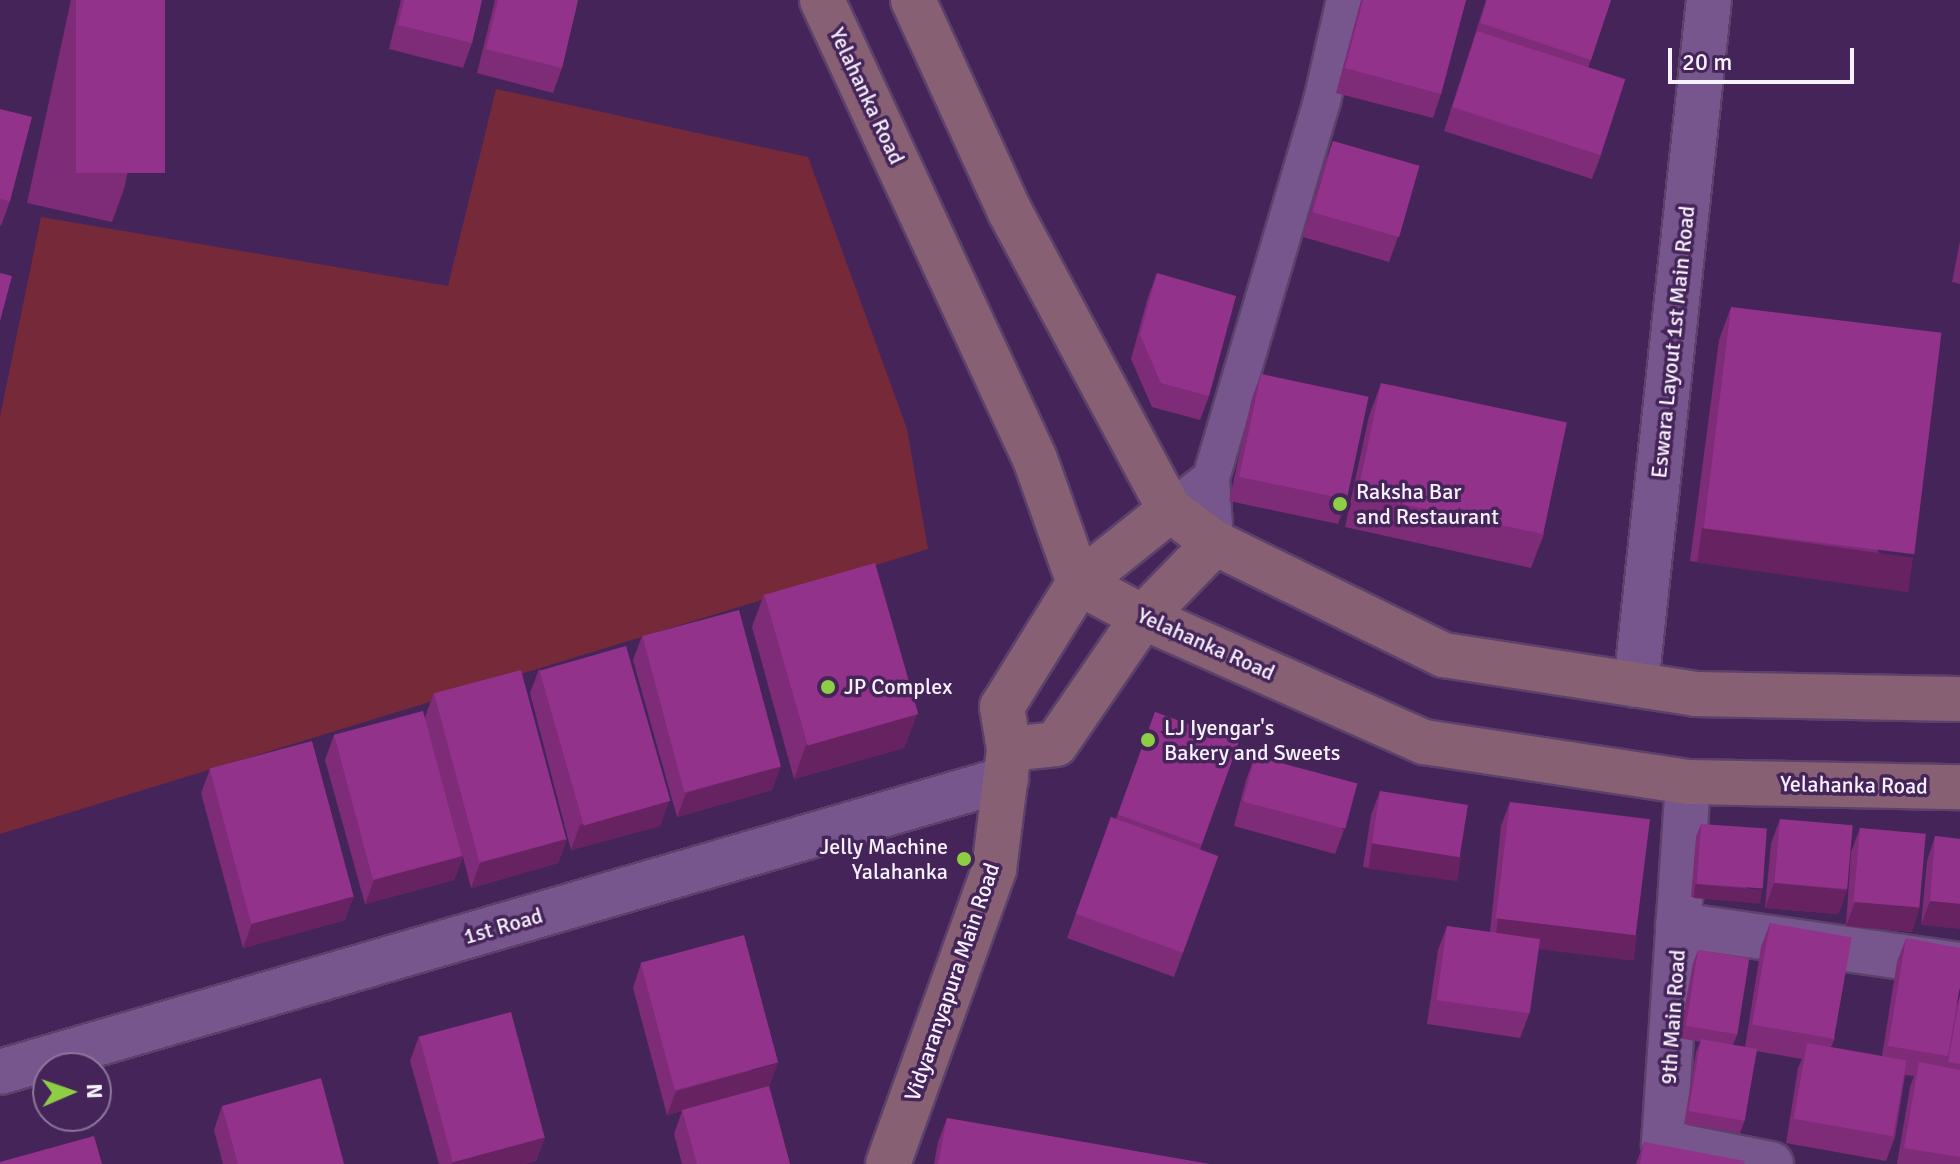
<!DOCTYPE html>
<style>
body{margin:0}
#map{position:relative;width:1960px;height:1164px;overflow:hidden;background:#452559;font-family:Signika,sans-serif}
div>[style]{position:absolute}
[style*='--x']{left:calc(var(--x)*1px);top:calc(var(--y)*1px);width:calc(var(--w)*1px);rotate:calc(var(--a)*1deg)}
.green>*{inset:0;background:#762938}
.roads{filter:drop-shadow(2px 0 #5c416b) drop-shadow(-2px 0 #5c416b) drop-shadow(0 2px #5c416b) drop-shadow(0 -2px #5c416b)}
.service>*{height:36px;margin:-18px;padding:0 18px;transform-origin:18px;border-radius:18px;background:#77558d}
.minor>*{height:44px;margin:-22px;padding:0 22px;transform-origin:22px;border-radius:22px;background:#77558d}
.secondary>*{height:44px;margin:-22px;padding:0 22px;transform-origin:22px;border-radius:22px;background:#876074}
.wall>*{inset:0;background:#7e2b78}
.shaded-wall>*{inset:0;background:#672361;transform-origin:0 0}
.building>*{inset:0;background:#93328b;transform-origin:0 0}
.dots>*{width:22px;height:22px;translate:-50% -50%;box-sizing:border-box;border:4px solid #452559;border-radius:50%}
span{translate:-50% -50%;white-space:nowrap;text-align:center;line-height:1.15;-webkit-text-stroke:7px #452559;paint-order:stroke}
.street-label{font-size:22px;color:#f7f0fd}
.poi-label{font-size:22px;color:#f7f0fd}
.left{translate:0 -50%;text-align:left}
.right{translate:-100% -50%;text-align:right}
.north{position:absolute;left:32px;top:1052px;width:80px;height:80px;box-sizing:border-box;background:#452559;border:2px solid #8c769b;border-radius:50%;rotate:88deg;font-size:22px;font-weight:700;line-height:32px;text-align:center;color:#f7f0fd}
.north::after{content:'';display:block;margin:auto;width:28px;height:36px;background:#8dce44;clip-path:polygon(50% 0,100% 100%,50% 72%,0 100%)}
.scale{position:absolute;left:1668px;top:48px;width:186px;height:36px;box-sizing:border-box;border:4px solid #f7f0fd;border-top:0;padding-left:10px;font-size:24px;line-height:28px;white-space:nowrap;color:#f7f0fd;-webkit-text-stroke:6px #452559;paint-order:stroke}
</style>
<div id="map">
<div class="green">
<i style="clip-path:polygon(496px 89px,808px 157px,907px 429px,928px 549px,0 834px,0 417px,41px 217px,448px 286px)"></i>
</div>
<div class="roads">
<div class="service">
<i style="--x:1211;--y:478;--w:393;--a:-73.6"></i>
<i style="--x:1322;--y:101;--w:104;--a:-77.2"></i>
<i style="--x:1170;--y:510;--w:52;--a:-38"></i>
<i style="--x:1211;--y:478;--w:65;--a:86.5"></i>
</div>
<div class="minor">
<i style="--x:1636;--y:685;--w:689;--a:-83.92"></i>
<i style="--x:1688;--y:782;--w:362;--a:93.8"></i>
<i style="--x:1664;--y:1143;--w:109;--a:11.1"></i>
<i style="--x:1678;--y:925;--w:285;--a:8.1"></i>
<i style="--x:0;--y:1072;--w:1048;--a:-16.24"></i>
</div>
<div class="secondary">
<i style="--x:822;--y:0;--w:506;--a:65.11"></i>
<i style="--x:1035;--y:459;--w:132;--a:70.5"></i>
<i style="--x:1079;--y:583;--w:72;--a:28"></i>
<i style="--x:1143;--y:617;--w:308;--a:24"></i>
<i style="--x:1424;--y:742;--w:267;--a:8.6"></i>
<i style="--x:1688;--y:782;--w:272;--a:1.1"></i>
<i style="--x:913;--y:0;--w:231;--a:65.4"></i>
<i style="--x:1009;--y:210;--w:340;--a:61.8"></i>
<i style="--x:1170;--y:510;--w:56;--a:36.3"></i>
<i style="--x:1215;--y:543;--w:255;--a:26.1"></i>
<i style="--x:1444;--y:655;--w:254;--a:8.8"></i>
<i style="--x:1695;--y:694;--w:265;--a:1.1"></i>
<i style="--x:1009;--y:749;--w:47;--a:-6.1"></i>
<i style="--x:1056;--y:744;--w:154;--a:-55.6"></i>
<i style="--x:1143;--y:617;--w:103;--a:-45.8"></i>
<i style="--x:888;--y:1164;--w:313;--a:-70.2"></i>
<i style="--x:994;--y:870;--w:122;--a:-82.9"></i>
<i style="--x:1009;--y:749;--w:43;--a:-99.5"></i>
<i style="--x:1002;--y:707;--w:146;--a:-58.2"></i>
<i style="--x:1079;--y:583;--w:117;--a:-38.7"></i>
</div>
</div>
<div class="wall">
<i style="clip-path:polygon(71px 0,165px 0,124px 189px,112px 222px,27px 203px)"></i>
<i style="clip-path:polygon(401px 0,482px 0,472px 43px,463px 68px,389px 49px)"></i>
<i style="clip-path:polygon(495px 0,578px 0,562px 68px,553px 93px,477px 73px)"></i>
<i style="clip-path:polygon(1361px 0,1466px 0,1441px 94px,1433px 118px,1336px 93px)"></i>
<i style="clip-path:polygon(1486px 0,1611px 0,1588px 68px,1601px 155px,1592px 179px,1444px 131px)"></i>
<i style="clip-path:polygon(0 109px,10px 201px,1px 226px,0 225px)"></i>
<i style="clip-path:polygon(1333px 141px,1398px 237px,1389px 262px,1303px 237px,1324px 165px)"></i>
<i style="clip-path:polygon(1960px 241px,1960px 284px,1952px 282px)"></i>
<i style="clip-path:polygon(1157px 273px,1209px 396px,1200px 420px,1152px 407px,1131px 359px,1148px 297px)"></i>
<i style="clip-path:polygon(1731px 307px,1901px 589px,1690px 561px,1719px 340px)"></i>
<i style="clip-path:polygon(1261px 374px,1347px 500px,1338px 524px,1229px 501px,1252px 398px)"></i>
<i style="clip-path:polygon(1381px 383px,1544px 534px,1531px 568px,1345px 527px,1369px 416px)"></i>
<i style="clip-path:polygon(764px 594px,917px 714px,904px 748px,794px 779px,752px 627px)"></i>
<i style="clip-path:polygon(642px 636px,772px 790px,677px 817px,633px 660px)"></i>
<i style="clip-path:polygon(539px 669px,669px 801px,660px 826px,571px 850px,530px 693px)"></i>
<i style="clip-path:polygon(434px 693px,567px 839px,558px 863px,471px 888px,463px 857px,454px 880px,365px 904px,325px 760px,334px 735px,425px 717px)"></i>
<i style="clip-path:polygon(1155px 712px,1238px 743px,1200px 850px,1218px 857px,1174px 977px,1067px 938px,1111px 817px,1116px 819px)"></i>
<i style="clip-path:polygon(1255px 756px,1344px 830px,1335px 854px,1234px 826px,1246px 780px)"></i>
<i style="clip-path:polygon(210px 769px,345px 920px,243px 948px,201px 793px)"></i>
<i style="clip-path:polygon(1380px 791px,1452px 880px,1363px 867px,1371px 815px)"></i>
<i style="clip-path:polygon(1510px 802px,1628px 959px,1538px 948px,1529px 1014px,1520px 1038px,1427px 1024px,1438px 950px,1447px 926px,1490px 932px,1501px 826px)"></i>
<i style="clip-path:polygon(1780px 819px,1847px 890px,1838px 914px,1765px 908px,1771px 843px)"></i>
<i style="clip-path:polygon(1701px 824px,1758px 903px,1691px 897px,1696px 837px)"></i>
<i style="clip-path:polygon(1860px 828px,1912px 932px,1846px 926px,1851px 852px)"></i>
<i style="clip-path:polygon(1935px 836px,1960px 839px,1921px 925px,1927px 861px)"></i>
<i style="clip-path:polygon(1770px 923px,1835px 1038px,1831px 1047px,1882px 1056px,1897px 962px,1906px 938px,1957px 1005px,1960px 996px,1960px 1164px,1897px 1164px,1910px 1087px,1914px 1076px,1905px 1075px,1895px 1137px,1886px 1161px,1786px 1143px,1798px 1068px,1802px 1059px,1756px 1051px,1745px 1120px,1740px 1133px,1684px 1124px,1696px 1052px,1700px 1042px,1679px 1038px,1693px 963px,1698px 950px,1737px 1035px,1733px 1045px,1745px 1047px,1761px 947px)"></i>
<i style="clip-path:polygon(641px 963px,769px 1087px,790px 1164px,682px 1164px,674px 1134px,682px 1111px,667px 1115px,633px 988px)"></i>
<i style="clip-path:polygon(419px 1036px,545px 1137px,536px 1161px,524px 1164px,439px 1164px,410px 1061px)"></i>
<i style="clip-path:polygon(222px 1106px,344px 1164px,223px 1164px,214px 1130px)"></i>
<i style="clip-path:polygon(947px 1118px,1209px 1164px,934px 1164px,938px 1142px)"></i>
<i style="clip-path:polygon(1644px 1142px,1744px 1164px,1636px 1164px)"></i>
</div>
<div class="shaded-wall">
<i style="left:1702px;top:528px;width:213px;height:35px;rotate:8deg"></i>
<i style="clip-path:polygon(917px 714px,904px 748px,794px 779px,806px 745px)"></i>
<i style="clip-path:polygon(781px 766px,772px 790px,677px 817px,686px 793px)"></i>
<i style="clip-path:polygon(669px 801px,660px 826px,571px 850px,580px 825px)"></i>
<i style="clip-path:polygon(567px 839px,558px 863px,471px 888px,480px 863px)"></i>
<i style="left:1372px;top:843px;width:90px;height:26px;rotate:8deg"></i>
<i style="clip-path:polygon(463px 856px,454px 880px,365px 904px,374px 880px)"></i>
<i style="clip-path:polygon(1774px 883px,1847px 890px,1838px 914px,1765px 908px)"></i>
<i style="left:1695px;top:884px;width:67px;height:14px;rotate:5deg"></i>
<i style="clip-path:polygon(354px 896px,345px 920px,243px 948px,252px 923px)"></i>
<i style="clip-path:polygon(1930px 901px,1960px 904px,1960px 929px,1921px 925px)"></i>
<i style="clip-path:polygon(1855px 902px,1920px 907px,1912px 932px,1846px 926px)"></i>
<i style="left:1498px;top:918px;width:140px;height:26px;rotate:7deg"></i>
<i style="clip-path:polygon(778px 1063px,769px 1087px,667px 1115px,676px 1091px)"></i>
<i style="clip-path:polygon(545px 1137px,536px 1161px,524px 1164px,452px 1164px,453px 1161px)"></i>
</div>
<div class="building">
<i style="left:76px;top:0;width:89px;height:173px"></i>
<i style="clip-path:polygon(404px 0,482px 0,472px 43px,398px 25px)"></i>
<i style="clip-path:polygon(498px 0,578px 0,562px 68px,486px 49px)"></i>
<i style="clip-path:polygon(1363px 0,1466px 0,1441px 94px,1345px 68px)"></i>
<i style="clip-path:polygon(1487px 0,1611px 0,1591px 60px,1480px 23px)"></i>
<i style="left:1477px;top:31px;width:156px;height:80px;rotate:18deg"></i>
<i style="clip-path:polygon(0 109px,32px 117px,10px 201px,0 199px)"></i>
<i style="left:1333px;top:141px;width:90px;height:74px;rotate:16deg"></i>
<i style="clip-path:polygon(0 273px,12px 276px,0 321px)"></i>
<i style="clip-path:polygon(1157px 273px,1236px 296px,1209px 396px,1161px 383px,1140px 335px)"></i>
<i style="left:1731px;top:307px;width:212px;height:223px;rotate:7deg"></i>
<i style="left:1261px;top:374px;width:110px;height:105px;rotate:12deg"></i>
<i style="left:1381px;top:383px;width:190px;height:114px;rotate:12deg"></i>
<i style="left:875px;top:563px;width:157px;height:115px;rotate:74deg"></i>
<i style="left:739px;top:610px;width:162px;height:100px;rotate:75deg"></i>
<i style="left:626px;top:646px;width:161px;height:90px;rotate:74deg"></i>
<i style="left:521px;top:670px;width:175px;height:90px;rotate:75deg"></i>
<i style="left:423px;top:711px;width:150px;height:92px;rotate:75deg"></i>
<i style="left:1155px;top:712px;width:89px;height:109px;rotate:20deg"></i>
<i style="left:312px;top:741px;width:161px;height:106px;rotate:75deg"></i>
<i style="left:1255px;top:756px;width:106px;height:47px;rotate:15deg"></i>
<i style="left:1380px;top:791px;width:89px;height:53px;rotate:9deg"></i>
<i style="left:1510px;top:802px;width:141px;height:117px;rotate:7deg"></i>
<i style="left:1111px;top:817px;width:114px;height:103px;rotate:20deg"></i>
<i style="left:1780px;top:819px;width:73px;height:64px;rotate:5deg"></i>
<i style="left:1701px;top:824px;width:66px;height:60px;rotate:4deg"></i>
<i style="left:1860px;top:828px;width:66px;height:74px;rotate:5deg"></i>
<i style="clip-path:polygon(1935px 836px,1960px 839px,1960px 904px,1930px 901px)"></i>
<i style="left:1770px;top:923px;width:83px;height:103px;rotate:10deg"></i>
<i style="left:1447px;top:926px;width:94px;height:75px;rotate:8deg"></i>
<i style="left:744px;top:935px;width:132px;height:107px;rotate:75deg"></i>
<i style="clip-path:polygon(1906px 938px,1960px 948px,1960px 986px,1948px 1056px,1888px 1046px)"></i>
<i style="left:1698px;top:950px;width:52px;height:77px;rotate:9deg"></i>
<i style="clip-path:polygon(1960px 996px,1960px 1064px,1948px 1062px)"></i>
<i style="left:511px;top:1012px;width:130px;height:95px;rotate:75deg"></i>
<i style="left:1701px;top:1039px;width:57px;height:73px;rotate:10deg"></i>
<i style="left:1807px;top:1043px;width:101px;height:77px;rotate:10deg"></i>
<i style="clip-path:polygon(1919px 1062px,1960px 1070px,1960px 1157px,1904px 1148px)"></i>
<i style="clip-path:polygon(321px 1078px,344px 1164px,238px 1164px,222px 1106px)"></i>
<i style="clip-path:polygon(769px 1086px,790px 1164px,697px 1164px,682px 1110px)"></i>
<i style="clip-path:polygon(947px 1118px,1209px 1164px,938px 1164px)"></i>
<i style="clip-path:polygon(94px 1136px,102px 1164px,0 1164px,0 1162px)"></i>
<i style="clip-path:polygon(1644px 1142px,1745px 1161px,1744px 1164px,1640px 1164px)"></i>
</div>
<div class="dots">
<i style="left:1340px;top:504px;background:#8dce44"></i>
<i style="left:828px;top:687px;background:#8dce44"></i>
<i style="left:1148px;top:740px;background:#8dce44"></i>
<i style="left:964px;top:859px;background:#8dce44"></i>
</div>
<div class="street-label">
<span style="left:867px;top:96px;rotate:65deg">Yelahanka Road</span>
<span style="left:1673px;top:342px;rotate:-84deg">Eswara Layout 1st Main Road</span>
<span style="left:1206px;top:644px;rotate:24deg">Yelahanka Road</span>
<span style="left:1854px;top:785px;rotate:1deg">Yelahanka Road</span>
<span style="left:503px;top:926px;rotate:-16deg">1st Road</span>
<span style="left:952px;top:982px;rotate:-71deg">Vidyaranyapura Main Road</span>
<span style="left:1673px;top:1017px;rotate:-86deg">9th Main Road</span>
</div>
<div class="poi-label">
<span class="left" style="left:1356px;top:504px">Raksha Bar<br>and Restaurant</span>
<span class="left" style="left:844px;top:687px">JP Complex</span>
<span class="left" style="left:1164px;top:740px">LJ Iyengar's<br>Bakery and Sweets</span>
<span class="right" style="left:948px;top:859px">Jelly Machine<br>Yalahanka</span>
</div>
<div class="north">N</div>
<div class="scale">20 m</div>
</div>
